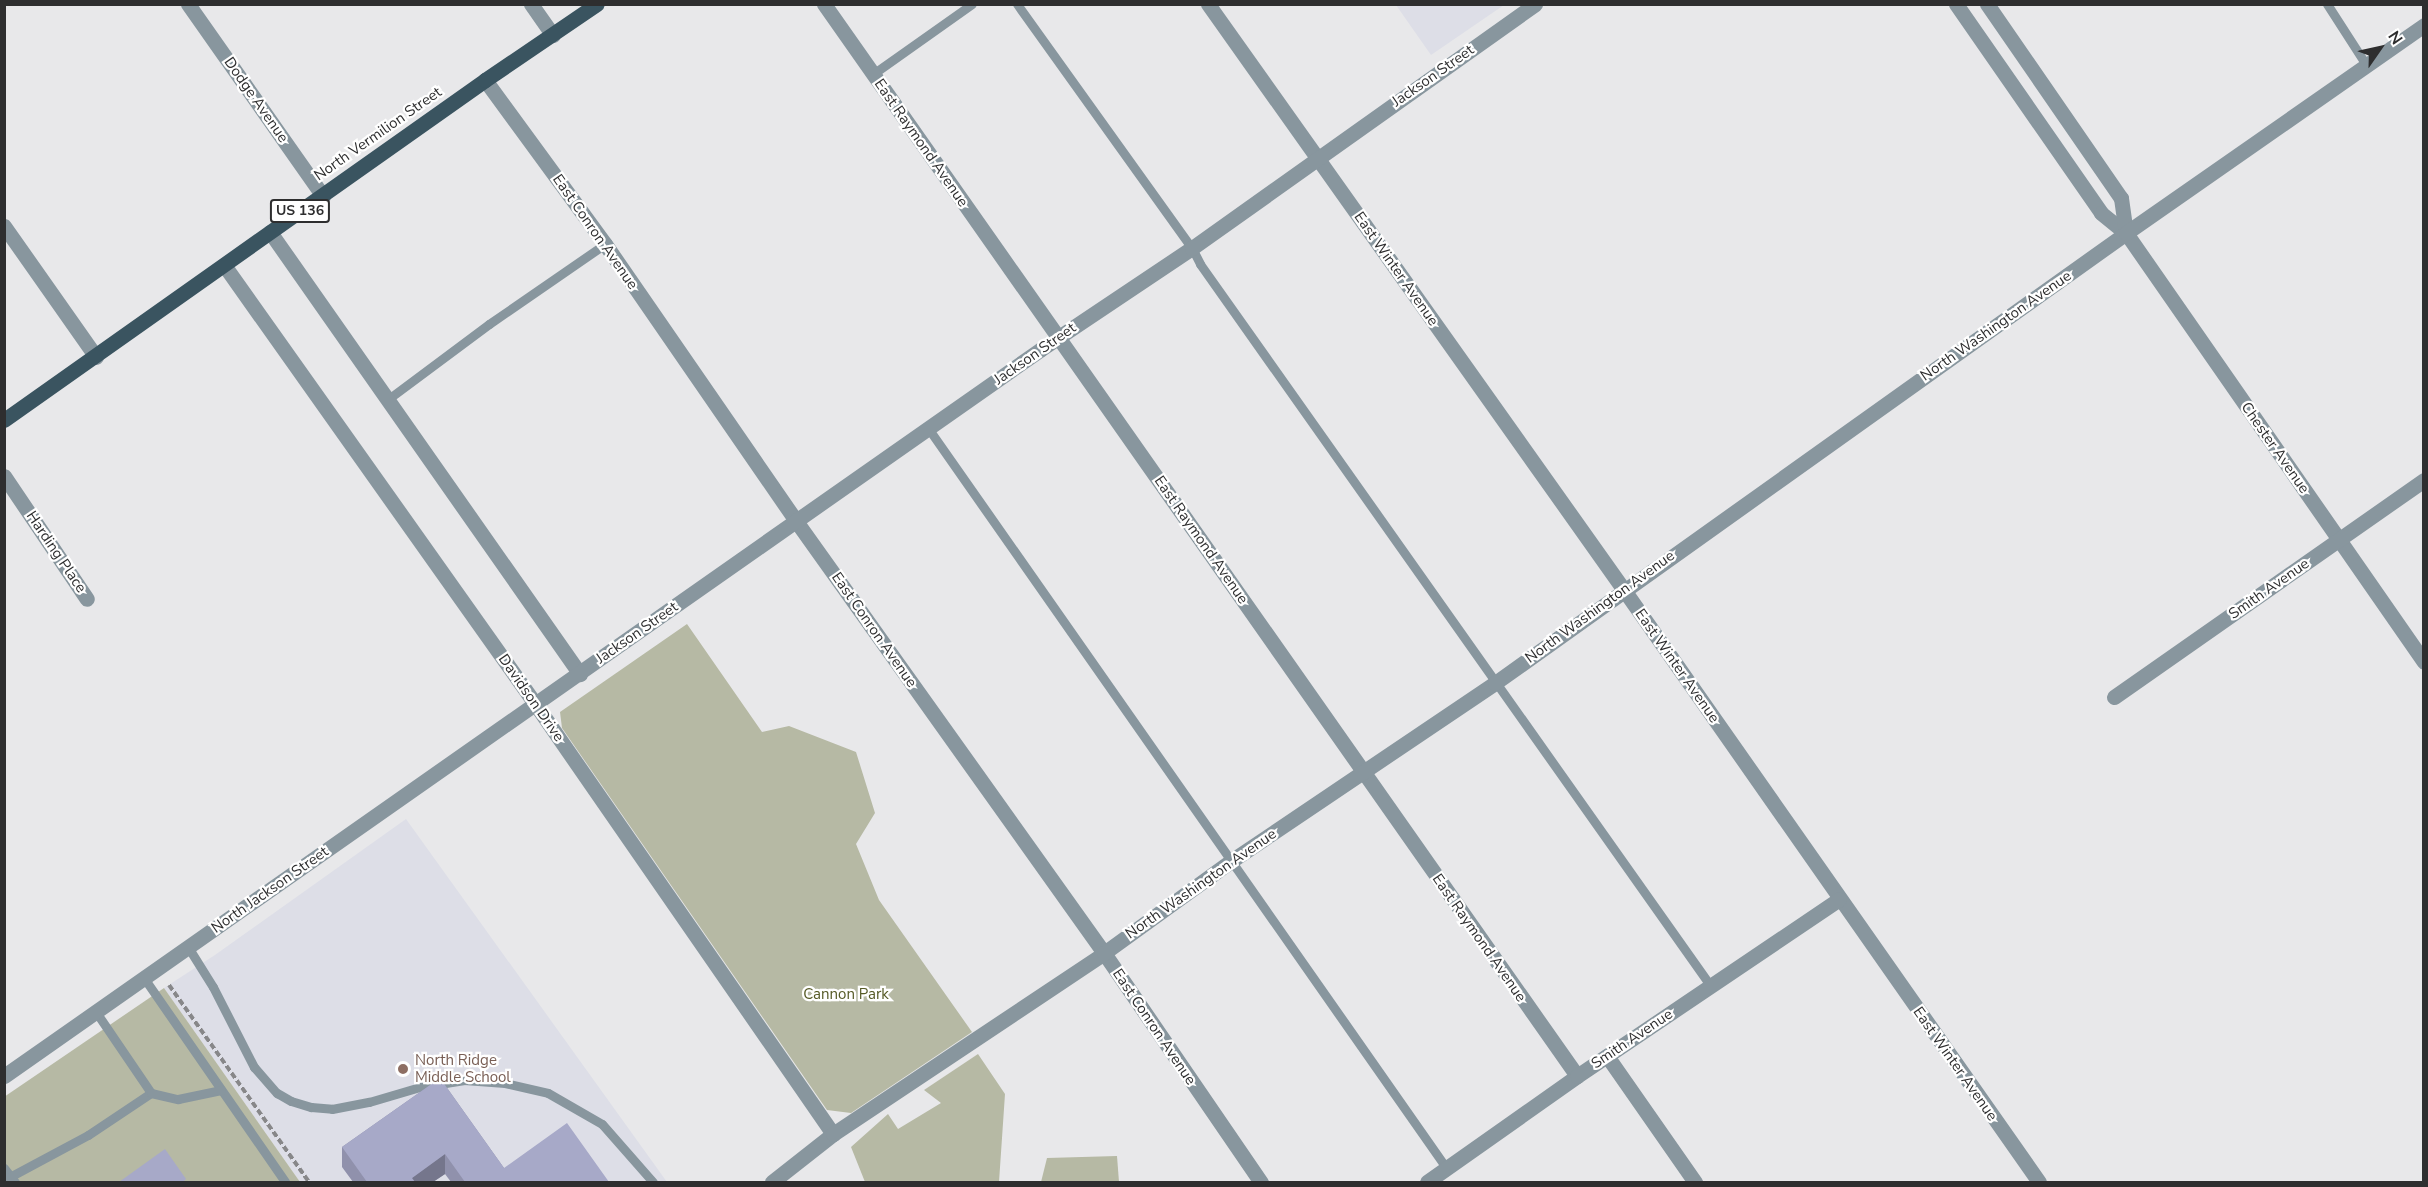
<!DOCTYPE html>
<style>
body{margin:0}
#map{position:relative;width:2428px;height:1187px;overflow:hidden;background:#e8e8ea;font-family:"Nunito Sans",sans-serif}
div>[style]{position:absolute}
.built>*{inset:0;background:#dddee7}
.green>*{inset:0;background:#b6b9a4}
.path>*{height:4px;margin-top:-2px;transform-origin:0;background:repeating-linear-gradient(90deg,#878789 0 6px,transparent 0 9px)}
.lane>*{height:9px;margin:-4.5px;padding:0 4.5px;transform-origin:4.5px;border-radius:4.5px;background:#88969e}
.street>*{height:15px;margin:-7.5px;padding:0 7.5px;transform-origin:7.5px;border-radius:7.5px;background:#88969e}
.primary>*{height:15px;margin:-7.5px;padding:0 7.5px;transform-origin:7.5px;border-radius:7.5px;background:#3a5460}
.wall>*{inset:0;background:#9091ac}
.shaded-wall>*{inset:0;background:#75768c}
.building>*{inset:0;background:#a7a9c8}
.dots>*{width:16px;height:16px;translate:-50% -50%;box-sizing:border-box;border:3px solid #fff;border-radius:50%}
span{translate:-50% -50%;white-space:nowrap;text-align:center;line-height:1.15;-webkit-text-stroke:4.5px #fff;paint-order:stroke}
.shield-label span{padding:2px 4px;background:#fff;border:2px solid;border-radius:4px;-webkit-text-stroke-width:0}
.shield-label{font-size:14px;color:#2e2e2f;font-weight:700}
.street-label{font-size:15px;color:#2e2e2f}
.park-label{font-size:15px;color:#565a26}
.education-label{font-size:15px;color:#785e54}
.left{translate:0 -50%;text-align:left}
.frame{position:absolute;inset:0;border:6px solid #2e2e2f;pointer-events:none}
.north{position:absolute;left:2350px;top:18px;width:60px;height:60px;-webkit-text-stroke:4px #fff;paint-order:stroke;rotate:56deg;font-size:16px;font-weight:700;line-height:24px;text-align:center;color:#2e2e2f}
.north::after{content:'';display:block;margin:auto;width:21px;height:27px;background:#2e2e2f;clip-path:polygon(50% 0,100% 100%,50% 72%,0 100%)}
</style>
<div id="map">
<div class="built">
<i style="clip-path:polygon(1396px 5px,1504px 5px,1431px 55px)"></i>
<i style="clip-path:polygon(406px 819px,667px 1182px,300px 1182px,164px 988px,215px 955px)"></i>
</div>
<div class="green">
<i style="clip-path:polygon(687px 624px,762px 732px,789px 726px,856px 752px,875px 813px,856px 844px,879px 900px,972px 1032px,851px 1113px,827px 1110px,562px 728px,560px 712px)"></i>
<i style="clip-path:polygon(164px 988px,300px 1182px,5px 1182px,4px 1097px)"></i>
<i style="clip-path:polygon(978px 1054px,1005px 1094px,999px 1182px,865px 1182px,851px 1147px,888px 1114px,898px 1129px,941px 1103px,924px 1090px)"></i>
<i style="clip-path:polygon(1117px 1156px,1119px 1182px,1041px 1182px,1047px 1158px)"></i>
</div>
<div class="path">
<i style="left:169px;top:985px;width:242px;rotate:54.6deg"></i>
</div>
<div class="lane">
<i style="left:1017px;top:4px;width:300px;rotate:54.4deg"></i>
<i style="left:1192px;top:248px;width:18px;rotate:63deg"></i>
<i style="left:1200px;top:264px;width:883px;rotate:54.73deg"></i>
<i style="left:2327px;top:4px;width:74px;rotate:57.2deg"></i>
<i style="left:873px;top:74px;width:121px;rotate:-35.3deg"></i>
<i style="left:387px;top:400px;width:127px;rotate:-36.7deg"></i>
<i style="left:489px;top:324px;width:141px;rotate:-34.6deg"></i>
<i style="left:928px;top:428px;width:905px;rotate:54.99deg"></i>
<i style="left:188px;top:947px;width:47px;rotate:58deg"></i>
<i style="left:213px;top:987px;width:90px;rotate:62.9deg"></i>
<i style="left:254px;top:1067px;width:35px;rotate:49deg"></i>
<i style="left:277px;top:1093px;width:16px;rotate:30deg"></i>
<i style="left:291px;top:1101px;width:21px;rotate:17deg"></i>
<i style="left:311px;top:1107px;width:21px;rotate:5deg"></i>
<i style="left:332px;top:1109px;width:38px;rotate:-11deg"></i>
<i style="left:369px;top:1102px;width:53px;rotate:-16.4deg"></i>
<i style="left:420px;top:1087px;width:45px;rotate:-9deg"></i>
<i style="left:464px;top:1080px;width:41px;rotate:4.2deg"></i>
<i style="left:505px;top:1083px;width:44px;rotate:13.1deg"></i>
<i style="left:548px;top:1093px;width:62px;rotate:29.9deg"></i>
<i style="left:602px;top:1124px;width:77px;rotate:48.7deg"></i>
<i style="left:144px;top:978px;width:248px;rotate:55.3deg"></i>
<i style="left:96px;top:1012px;width:98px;rotate:55.8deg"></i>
<i style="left:4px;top:1168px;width:18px;rotate:52deg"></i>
<i style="left:4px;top:1180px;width:95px;rotate:-28.2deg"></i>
<i style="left:88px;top:1135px;width:76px;rotate:-33.7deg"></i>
<i style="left:151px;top:1093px;width:28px;rotate:13deg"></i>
<i style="left:178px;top:1099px;width:44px;rotate:-11.8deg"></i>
</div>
<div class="street">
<i style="left:188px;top:4px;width:235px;rotate:54.9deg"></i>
<i style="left:531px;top:4px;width:38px;rotate:55deg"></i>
<i style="left:824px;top:4px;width:1310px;rotate:54.91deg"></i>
<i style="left:1208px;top:4px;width:719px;rotate:54.63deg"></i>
<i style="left:1624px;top:590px;width:723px;rotate:54.97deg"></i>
<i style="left:1956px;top:4px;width:254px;rotate:55.2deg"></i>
<i style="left:2101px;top:213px;width:32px;rotate:39deg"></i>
<i style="left:2126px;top:233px;width:522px;rotate:55.21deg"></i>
<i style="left:1987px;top:4px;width:236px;rotate:55.4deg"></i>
<i style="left:2121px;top:198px;width:35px;rotate:82deg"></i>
<i style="left:485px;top:80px;width:203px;rotate:53.8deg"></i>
<i style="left:605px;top:244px;width:336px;rotate:55.4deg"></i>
<i style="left:796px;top:521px;width:531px;rotate:54.51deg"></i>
<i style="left:1104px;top:953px;width:278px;rotate:55.6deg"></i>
<i style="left:4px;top:226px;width:160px;rotate:54.9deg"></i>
<i style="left:270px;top:232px;width:540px;rotate:54.96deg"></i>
<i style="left:224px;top:265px;width:539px;rotate:54.66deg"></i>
<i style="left:536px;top:705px;width:522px;rotate:55.3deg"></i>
<i style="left:4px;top:476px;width:148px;rotate:56deg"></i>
<i style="left:2114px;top:697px;width:378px;rotate:-35deg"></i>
<i style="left:1607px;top:1056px;width:154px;rotate:55.1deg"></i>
<i style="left:4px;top:1076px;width:1266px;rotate:-35.03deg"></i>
<i style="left:1041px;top:349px;width:182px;rotate:-33.8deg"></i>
<i style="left:1192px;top:248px;width:421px;rotate:-35.4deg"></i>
<i style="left:772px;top:1182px;width:78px;rotate:-38.2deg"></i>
<i style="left:833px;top:1134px;width:326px;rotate:-33.7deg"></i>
<i style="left:1104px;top:953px;width:157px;rotate:-35.9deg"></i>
<i style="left:1231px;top:861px;width:318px;rotate:-34deg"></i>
<i style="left:1495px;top:683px;width:775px;rotate:-35.49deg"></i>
<i style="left:2126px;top:233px;width:363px;rotate:-34.9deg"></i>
<i style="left:1427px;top:1182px;width:184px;rotate:-35.2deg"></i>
<i style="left:1577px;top:1076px;width:316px;rotate:-34deg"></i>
</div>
<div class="primary">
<i style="left:4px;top:420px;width:589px;rotate:-35.25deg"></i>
<i style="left:485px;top:80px;width:135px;rotate:-34.2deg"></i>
</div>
<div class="wall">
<i style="clip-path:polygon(440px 1078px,504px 1168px,609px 1182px,451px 1182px,445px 1174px,433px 1182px,353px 1182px,342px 1167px,342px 1147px)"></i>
</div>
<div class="shaded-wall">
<i style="clip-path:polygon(445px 1154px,445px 1174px,433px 1182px,412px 1182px,412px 1178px)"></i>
</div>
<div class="building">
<i style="clip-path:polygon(440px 1078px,504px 1168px,567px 1123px,609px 1182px,465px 1182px,445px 1154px,412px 1178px,415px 1182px,367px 1182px,342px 1147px)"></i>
<i style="clip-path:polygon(165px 1149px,186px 1179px,183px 1182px,119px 1182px)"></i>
</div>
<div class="dots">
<i style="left:403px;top:1069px;background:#8d6e63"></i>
</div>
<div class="shield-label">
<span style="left:300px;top:211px">US 136</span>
</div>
<div class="street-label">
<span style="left:1433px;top:76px;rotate:-35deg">Jackson Street</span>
<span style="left:256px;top:100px;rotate:55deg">Dodge Avenue</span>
<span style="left:378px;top:134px;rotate:-35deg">North Vermilion Street</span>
<span style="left:921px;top:143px;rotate:55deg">East Raymond Avenue</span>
<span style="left:595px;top:232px;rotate:55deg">East Conron Avenue</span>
<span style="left:1396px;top:269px;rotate:55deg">East Winter Avenue</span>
<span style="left:1996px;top:326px;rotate:-35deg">North Washington Avenue</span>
<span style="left:1035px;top:354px;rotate:-35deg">Jackson Street</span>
<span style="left:2275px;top:448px;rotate:55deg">Chester Avenue</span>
<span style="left:1201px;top:540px;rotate:55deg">East Raymond Avenue</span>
<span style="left:56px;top:552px;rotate:56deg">Harding Place</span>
<span style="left:2269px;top:589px;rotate:-35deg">Smith Avenue</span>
<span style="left:1600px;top:607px;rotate:-36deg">North Washington Avenue</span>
<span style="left:874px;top:630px;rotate:55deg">East Conron Avenue</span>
<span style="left:637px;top:633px;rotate:-35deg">Jackson Street</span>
<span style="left:1677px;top:666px;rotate:55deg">East Winter Avenue</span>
<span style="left:531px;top:698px;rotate:55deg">Davidson Drive</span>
<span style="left:1201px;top:884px;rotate:-35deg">North Washington Avenue</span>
<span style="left:270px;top:890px;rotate:-35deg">North Jackson Street</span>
<span style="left:1479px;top:938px;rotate:55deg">East Raymond Avenue</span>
<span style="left:1154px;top:1027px;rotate:56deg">East Conron Avenue</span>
<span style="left:1632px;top:1039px;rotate:-34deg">Smith Avenue</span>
<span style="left:1955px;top:1064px;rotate:55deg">East Winter Avenue</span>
</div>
<div class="park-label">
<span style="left:846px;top:995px">Cannon Park</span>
</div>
<div class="education-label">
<span class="left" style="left:415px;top:1069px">North Ridge<br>Middle School</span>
</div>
<div class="frame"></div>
<div class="north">N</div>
</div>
